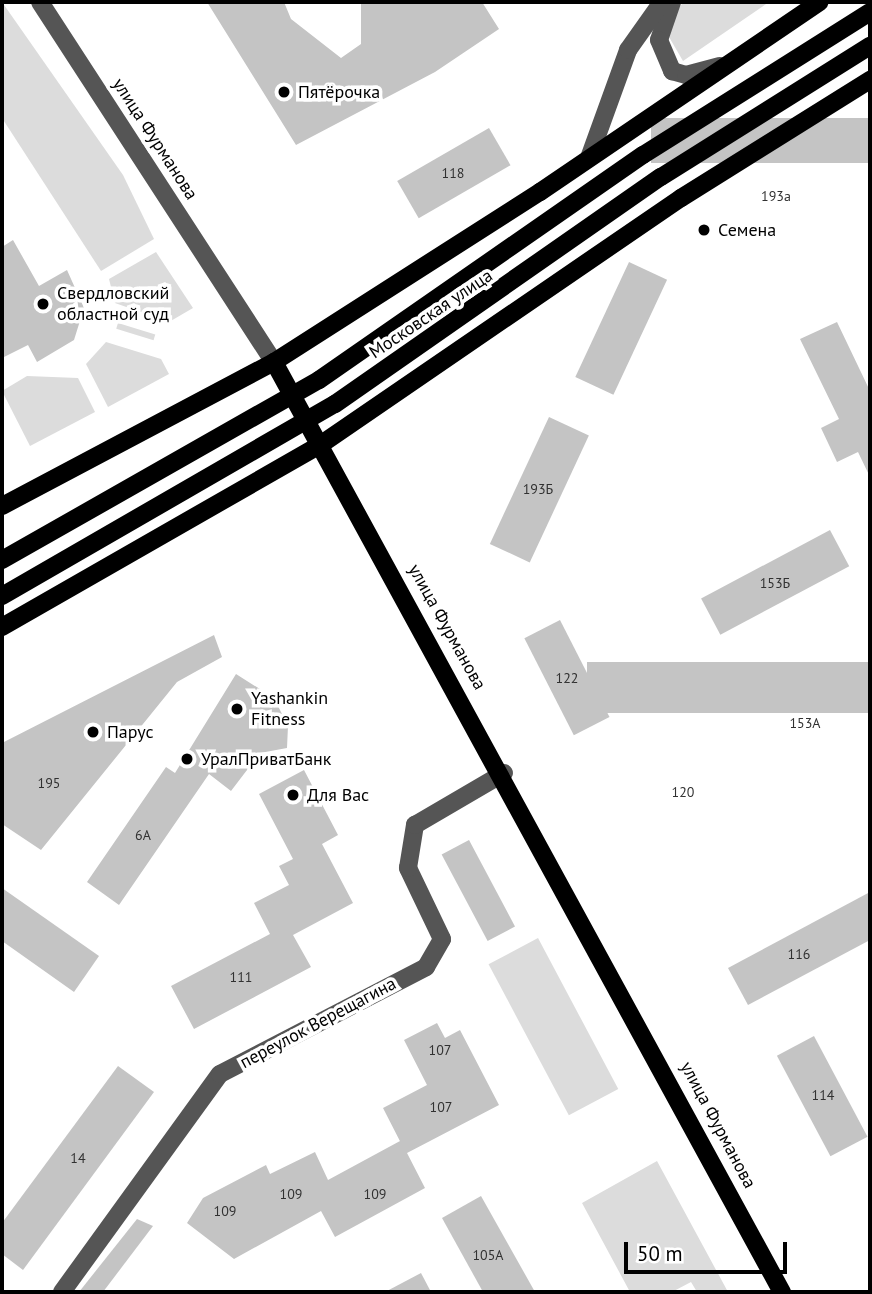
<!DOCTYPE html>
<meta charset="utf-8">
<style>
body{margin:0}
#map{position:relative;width:872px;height:1294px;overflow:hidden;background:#fff;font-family:"PT Sans",sans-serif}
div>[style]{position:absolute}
.green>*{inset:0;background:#dcdcdc;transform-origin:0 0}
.building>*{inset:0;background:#c4c4c4;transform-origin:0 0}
.minor>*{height:18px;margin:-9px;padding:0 9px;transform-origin:9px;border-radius:9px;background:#555}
.major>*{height:18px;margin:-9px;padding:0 9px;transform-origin:9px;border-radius:9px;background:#000}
.dots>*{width:19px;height:19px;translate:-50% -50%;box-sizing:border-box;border:4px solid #fff;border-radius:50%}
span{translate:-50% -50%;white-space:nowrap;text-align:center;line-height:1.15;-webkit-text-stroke:7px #fff;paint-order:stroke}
.number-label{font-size:14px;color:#313131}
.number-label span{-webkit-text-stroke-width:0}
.poi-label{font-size:18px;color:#000}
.left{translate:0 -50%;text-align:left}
.street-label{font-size:18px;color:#000}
.frame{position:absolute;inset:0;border:4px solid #000;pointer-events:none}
.scale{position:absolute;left:624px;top:1242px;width:163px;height:32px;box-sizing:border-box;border:4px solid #000;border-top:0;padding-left:9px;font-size:21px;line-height:24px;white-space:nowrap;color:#000;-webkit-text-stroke:5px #fff;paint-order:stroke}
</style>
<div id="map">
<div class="green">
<i style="clip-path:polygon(2px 2px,123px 175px,154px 239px,101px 271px,2px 118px)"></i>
<i style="clip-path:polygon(684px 2px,769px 2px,683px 61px,669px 37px,673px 13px)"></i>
<i style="clip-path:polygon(156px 252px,193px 308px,169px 322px,115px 303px,109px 279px)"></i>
<i style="left:118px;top:323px;width:39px;height:6px;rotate:17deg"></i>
<i style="clip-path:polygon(106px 342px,161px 359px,169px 374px,108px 407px,86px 364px)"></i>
<i style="clip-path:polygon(27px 376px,78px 378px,95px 412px,30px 446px,2px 391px)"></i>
<i style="left:538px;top:938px;width:171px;height:56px;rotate:62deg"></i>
<i style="clip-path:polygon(657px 1161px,728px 1292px,697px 1292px,691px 1282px,672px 1292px,630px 1292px,582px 1203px)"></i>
</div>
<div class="building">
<i style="clip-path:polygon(207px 2px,284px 2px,291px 19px,341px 58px,361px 44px,361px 2px,482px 2px,499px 29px,435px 72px,296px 145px)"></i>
<i style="left:870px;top:118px;width:45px;height:219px;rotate:90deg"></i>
<i style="left:489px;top:128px;width:43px;height:106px;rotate:60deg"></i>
<i style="clip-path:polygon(13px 240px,39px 286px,67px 270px,84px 308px,74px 340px,37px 362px,28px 345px,2px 358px,2px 247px)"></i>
<i style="left:629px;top:262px;width:42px;height:127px;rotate:25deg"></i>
<i style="clip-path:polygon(837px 322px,870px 391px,870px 477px,858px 452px,837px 462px,821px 428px,839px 419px,800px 339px)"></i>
<i style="left:549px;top:417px;width:44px;height:140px;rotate:25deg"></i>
<i style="left:830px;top:530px;width:41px;height:146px;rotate:62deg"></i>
<i style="left:560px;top:620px;width:109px;height:40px;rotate:63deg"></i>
<i style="clip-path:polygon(214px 635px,222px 657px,177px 682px,41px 850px,2px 824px,2px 743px)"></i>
<i style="left:870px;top:662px;width:51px;height:283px;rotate:90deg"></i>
<i style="clip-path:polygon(236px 674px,274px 698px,288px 726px,287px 748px,260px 753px,231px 791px,209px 774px,119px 905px,87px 882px,166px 767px,175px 773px)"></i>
<i style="clip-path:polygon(304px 770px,338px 835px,322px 844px,353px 903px,293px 935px,311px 967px,194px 1029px,171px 986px,270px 934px,254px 903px,289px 885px,279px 866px,293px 859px,259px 794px)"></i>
<i style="left:469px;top:840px;width:98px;height:31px;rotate:62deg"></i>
<i style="clip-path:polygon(2px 888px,99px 956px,74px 992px,2px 941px)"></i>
<i style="clip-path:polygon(870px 892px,870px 940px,748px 1005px,728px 968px)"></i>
<i style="clip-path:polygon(437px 1023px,445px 1038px,460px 1030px,499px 1105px,407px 1153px,425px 1188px,335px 1237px,321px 1211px,234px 1259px,187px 1223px,203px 1198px,266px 1165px,270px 1174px,315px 1152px,328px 1180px,400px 1141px,405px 1151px,383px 1108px,427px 1085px,404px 1040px)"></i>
<i style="left:814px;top:1036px;width:114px;height:42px;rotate:62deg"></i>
<i style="clip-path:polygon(118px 1066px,154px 1092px,23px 1270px,2px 1254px,2px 1223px)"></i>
<i style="clip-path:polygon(481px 1196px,535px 1292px,483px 1292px,442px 1218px)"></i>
<i style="clip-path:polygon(137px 1219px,153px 1226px,103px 1292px,79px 1292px)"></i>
<i style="clip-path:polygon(421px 1273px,431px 1292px,385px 1292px)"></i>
</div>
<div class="minor">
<i style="left:40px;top:2px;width:429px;rotate:57deg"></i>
<i style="left:672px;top:2px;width:40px;rotate:108.9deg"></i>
<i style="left:659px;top:40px;width:34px;rotate:67deg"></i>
<i style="left:672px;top:71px;width:15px;rotate:16deg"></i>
<i style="left:686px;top:75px;width:35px;rotate:-15deg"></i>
<i style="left:589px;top:158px;width:115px;rotate:-70.1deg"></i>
<i style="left:628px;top:50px;width:59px;rotate:-54.7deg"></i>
<i style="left:62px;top:1292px;width:269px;rotate:-54.1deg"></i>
<i style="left:220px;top:1074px;width:232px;rotate:-27.4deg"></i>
<i style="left:426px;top:967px;width:32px;rotate:-60deg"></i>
<i style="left:442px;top:939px;width:79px;rotate:-115.6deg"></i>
<i style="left:408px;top:868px;width:44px;rotate:-80.8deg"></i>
<i style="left:415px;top:825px;width:103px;rotate:-30.3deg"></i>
</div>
<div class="major">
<i style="left:274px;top:362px;width:1060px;rotate:61.36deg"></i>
<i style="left:2px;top:506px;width:308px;rotate:-27.9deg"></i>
<i style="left:274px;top:362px;width:316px;rotate:-32.6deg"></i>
<i style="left:540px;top:192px;width:338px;rotate:-34.2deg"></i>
<i style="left:2px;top:560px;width:365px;rotate:-29.6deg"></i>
<i style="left:319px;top:380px;width:394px;rotate:-34.8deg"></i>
<i style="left:643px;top:155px;width:268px;rotate:-32.2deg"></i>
<i style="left:2px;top:596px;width:384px;rotate:-30deg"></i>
<i style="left:335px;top:404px;width:397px;rotate:-34.9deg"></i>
<i style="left:661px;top:177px;width:247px;rotate:-32.1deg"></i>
<i style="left:2px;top:627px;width:370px;rotate:-29.8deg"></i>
<i style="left:323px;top:443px;width:434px;rotate:-34.4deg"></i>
<i style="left:681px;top:198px;width:223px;rotate:-32deg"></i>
</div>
<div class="dots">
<i style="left:284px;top:92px;background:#000"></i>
<i style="left:704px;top:230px;background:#000"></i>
<i style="left:43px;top:304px;background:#000"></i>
<i style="left:237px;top:709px;background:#000"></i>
<i style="left:93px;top:732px;background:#000"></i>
<i style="left:187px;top:759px;background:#000"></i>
<i style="left:293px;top:795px;background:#000"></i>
</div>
<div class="number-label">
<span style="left:453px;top:173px">118</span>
<span style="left:776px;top:196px">193a</span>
<span style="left:538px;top:489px">193Б</span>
<span style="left:775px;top:583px">153Б</span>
<span style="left:567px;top:678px">122</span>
<span style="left:805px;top:723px">153А</span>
<span style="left:49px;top:783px">195</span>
<span style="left:683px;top:792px">120</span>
<span style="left:143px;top:835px">6А</span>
<span style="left:799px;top:954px">116</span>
<span style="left:241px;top:977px">111</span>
<span style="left:440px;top:1050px">107</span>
<span style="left:823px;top:1095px">114</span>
<span style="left:441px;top:1107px">107</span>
<span style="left:78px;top:1158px">14</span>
<span style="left:291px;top:1194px">109</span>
<span style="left:375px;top:1194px">109</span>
<span style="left:225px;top:1211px">109</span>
<span style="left:488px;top:1255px">105А</span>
</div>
<div class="poi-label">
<span class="left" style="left:298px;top:92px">Пятёрочка</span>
<span class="left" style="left:718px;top:230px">Семена</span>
<span class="left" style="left:57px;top:304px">Свердловский<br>областной суд</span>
<span class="left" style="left:251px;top:709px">Yashankin<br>Fitness</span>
<span class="left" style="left:107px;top:732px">Парус</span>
<span class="left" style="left:201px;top:759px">УралПриватБанк</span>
<span class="left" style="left:307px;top:795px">Для Вас</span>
</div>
<div class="street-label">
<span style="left:155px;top:139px;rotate:57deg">улица Фурманова</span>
<span style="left:431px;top:314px;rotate:-34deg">Московская улица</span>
<span style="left:447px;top:627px;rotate:61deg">улица Фурманова</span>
<span style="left:318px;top:1023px;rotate:-28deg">переулок Верещагина</span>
<span style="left:718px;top:1125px;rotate:62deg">улица Фурманова</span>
</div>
<div class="frame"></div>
<div class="scale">50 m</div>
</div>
